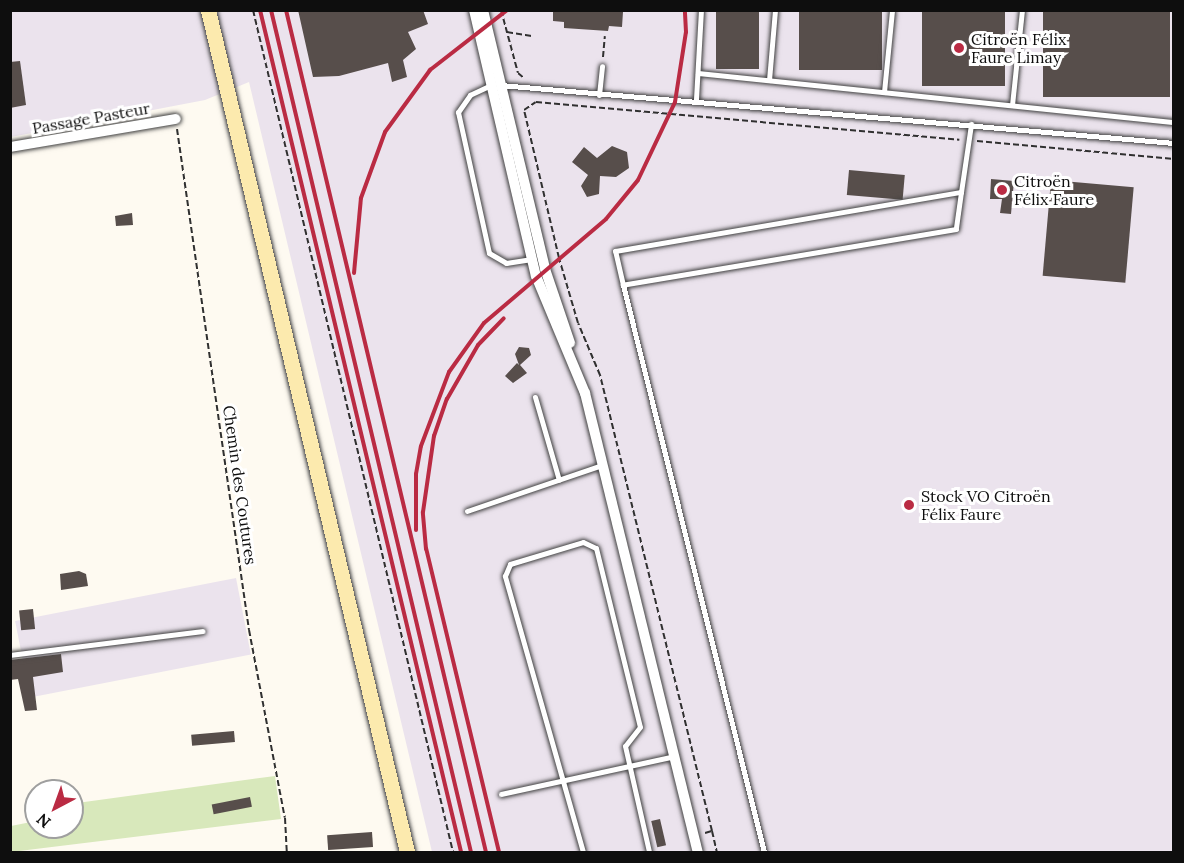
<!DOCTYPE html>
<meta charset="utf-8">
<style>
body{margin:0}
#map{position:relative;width:1184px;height:863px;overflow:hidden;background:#fefaf1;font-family:Lora,serif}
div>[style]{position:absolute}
.industrial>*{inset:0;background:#ebe3ed;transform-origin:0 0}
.green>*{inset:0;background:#d8e8bb}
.building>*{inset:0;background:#574e4b;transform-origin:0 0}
.path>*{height:2px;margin-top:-1px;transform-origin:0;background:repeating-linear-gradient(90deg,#303030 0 6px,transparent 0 9px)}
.roads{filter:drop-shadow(0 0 2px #414141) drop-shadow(0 0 2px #414141)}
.lane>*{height:5px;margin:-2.5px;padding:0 2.5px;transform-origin:2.5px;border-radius:2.5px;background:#fff}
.street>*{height:10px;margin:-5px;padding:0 5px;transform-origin:5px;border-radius:5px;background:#fff}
.secondary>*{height:15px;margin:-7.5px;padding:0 7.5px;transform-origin:7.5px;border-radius:7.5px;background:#fceaae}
.rail>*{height:4px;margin:-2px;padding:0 2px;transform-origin:2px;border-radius:2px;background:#ba2b43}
.dots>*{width:16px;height:16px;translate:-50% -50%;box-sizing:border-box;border:3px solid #fff;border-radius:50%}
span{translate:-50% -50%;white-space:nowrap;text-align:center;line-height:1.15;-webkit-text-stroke:6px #fff;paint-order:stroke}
.poi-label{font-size:16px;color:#0e0e0e}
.left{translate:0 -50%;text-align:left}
.street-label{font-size:16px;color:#0e0e0e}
.frame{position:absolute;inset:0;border:12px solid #0e0e0e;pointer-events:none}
.north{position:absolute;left:24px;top:779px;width:60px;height:60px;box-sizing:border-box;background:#fff;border:2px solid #9f9f9f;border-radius:50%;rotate:221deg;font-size:16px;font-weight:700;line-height:24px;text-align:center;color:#0e0e0e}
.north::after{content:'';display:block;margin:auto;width:21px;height:27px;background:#ba2b43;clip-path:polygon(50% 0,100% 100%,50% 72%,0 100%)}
</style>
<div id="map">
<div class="industrial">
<i style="clip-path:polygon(11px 11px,1173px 11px,1173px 852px,432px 852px,249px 82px,205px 100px,11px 137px)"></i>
<i style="left:236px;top:578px;width:78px;height:225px;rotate:79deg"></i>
</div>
<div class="green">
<i style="clip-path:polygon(275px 776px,281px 819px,11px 852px,11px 826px,36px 821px,36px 827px,72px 827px,72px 816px,78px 814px,77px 803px)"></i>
</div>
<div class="building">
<i style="clip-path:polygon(298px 10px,423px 10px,428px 24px,408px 32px,416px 49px,403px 60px,407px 77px,392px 82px,388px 63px,339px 76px,313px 77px)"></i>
<i style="clip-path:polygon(553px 10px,623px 12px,622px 27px,609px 26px,608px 31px,564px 28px,564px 22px,553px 21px)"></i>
<i style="left:716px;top:10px;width:43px;height:59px"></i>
<i style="left:799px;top:10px;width:83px;height:60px"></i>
<i style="left:922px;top:10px;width:83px;height:76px"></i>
<i style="left:1043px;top:10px;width:127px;height:87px"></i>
<i style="clip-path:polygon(20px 61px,26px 105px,10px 108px,10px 62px)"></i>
<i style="clip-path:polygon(612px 146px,627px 152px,629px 168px,616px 177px,600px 176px,599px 194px,587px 197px,581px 186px,588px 175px,572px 162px,584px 147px,597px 158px)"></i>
<i style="left:849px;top:170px;width:56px;height:25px;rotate:5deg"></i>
<i style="clip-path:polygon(991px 179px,1014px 181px,1011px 214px,1000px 213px,1002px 199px,990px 199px)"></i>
<i style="left:1051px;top:180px;width:83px;height:96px;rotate:5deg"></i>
<i style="clip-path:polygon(132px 213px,133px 225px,116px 226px,115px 216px)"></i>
<i style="clip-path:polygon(519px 347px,529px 348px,531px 355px,520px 365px,527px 373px,513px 383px,505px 376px,517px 363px,519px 365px,515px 354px)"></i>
<i style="clip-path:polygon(79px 571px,86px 574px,88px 586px,61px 590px,60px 574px)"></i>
<i style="left:33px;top:609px;width:20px;height:14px;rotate:84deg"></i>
<i style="clip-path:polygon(61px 654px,63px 672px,33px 677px,37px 710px,25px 711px,18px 679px,10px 680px,10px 660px)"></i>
<i style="left:234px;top:731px;width:11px;height:43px;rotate:85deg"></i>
<i style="left:250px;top:797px;width:10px;height:39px;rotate:79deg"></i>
<i style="left:660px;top:819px;width:27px;height:9px;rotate:77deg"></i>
<i style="left:372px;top:832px;width:15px;height:45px;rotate:86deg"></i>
</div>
<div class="path">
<i style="left:253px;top:10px;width:865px;rotate:76.64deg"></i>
<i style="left:501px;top:10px;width:65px;rotate:74.9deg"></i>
<i style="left:518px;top:73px;width:8px;rotate:40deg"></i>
<i style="left:507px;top:32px;width:25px;rotate:9deg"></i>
<i style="left:603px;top:57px;width:21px;rotate:-85deg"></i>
<i style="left:177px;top:129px;width:506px;rotate:81.82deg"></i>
<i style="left:249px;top:630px;width:191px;rotate:79.2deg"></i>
<i style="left:285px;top:818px;width:34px;rotate:87deg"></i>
<i style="left:977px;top:141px;width:198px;rotate:5.2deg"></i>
<i style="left:712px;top:831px;width:22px;rotate:77deg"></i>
<i style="left:705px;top:833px;width:7px;rotate:-16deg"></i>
<i style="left:712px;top:831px;width:470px;rotate:-103.8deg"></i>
<i style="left:600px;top:375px;width:56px;rotate:-112.9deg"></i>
<i style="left:578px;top:323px;width:68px;rotate:-106.3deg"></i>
<i style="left:559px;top:258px;width:152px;rotate:-103.3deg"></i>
<i style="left:524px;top:110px;width:14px;rotate:-34deg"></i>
<i style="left:536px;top:102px;width:425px;rotate:5.1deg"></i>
</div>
<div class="roads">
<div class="lane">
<i style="left:698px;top:73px;width:479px;rotate:5.9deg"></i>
<i style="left:769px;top:80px;width:70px;rotate:-85.1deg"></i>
<i style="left:491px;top:85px;width:23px;rotate:155deg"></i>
<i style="left:470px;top:95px;width:21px;rotate:125deg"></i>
<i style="left:458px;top:112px;width:144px;rotate:77.6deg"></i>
<i style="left:489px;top:253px;width:20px;rotate:30deg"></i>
<i style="left:506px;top:263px;width:26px;rotate:-9deg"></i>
<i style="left:500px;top:85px;width:676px;rotate:4.92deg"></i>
<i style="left:884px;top:92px;width:82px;rotate:-84.4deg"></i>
<i style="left:599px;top:95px;width:29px;rotate:-84deg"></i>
<i style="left:696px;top:99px;width:89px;rotate:-86.8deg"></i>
<i style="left:1012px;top:105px;width:96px;rotate:-84deg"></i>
<i style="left:961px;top:192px;width:37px;rotate:98deg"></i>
<i style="left:956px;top:229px;width:338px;rotate:170.5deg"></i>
<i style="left:623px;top:285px;width:35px;rotate:-103deg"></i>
<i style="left:615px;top:251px;width:351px;rotate:-9.7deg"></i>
<i style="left:961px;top:192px;width:69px;rotate:-81.6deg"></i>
<i style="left:623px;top:285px;width:584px;rotate:76.04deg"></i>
<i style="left:535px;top:397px;width:86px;rotate:73.9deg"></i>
<i style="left:467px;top:511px;width:143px;rotate:-18.8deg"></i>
<i style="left:10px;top:655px;width:194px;rotate:-7.1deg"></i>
<i style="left:501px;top:794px;width:178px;rotate:-12.3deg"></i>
<i style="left:583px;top:852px;width:287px;rotate:-105.8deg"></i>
<i style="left:505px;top:576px;width:13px;rotate:-67deg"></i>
<i style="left:510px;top:564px;width:76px;rotate:-16.8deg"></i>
<i style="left:583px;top:542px;width:14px;rotate:25deg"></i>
<i style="left:596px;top:548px;width:184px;rotate:76.2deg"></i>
<i style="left:640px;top:727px;width:24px;rotate:128deg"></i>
<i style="left:625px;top:746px;width:109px;rotate:77.2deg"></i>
</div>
<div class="street">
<i style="left:474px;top:10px;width:273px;rotate:76.9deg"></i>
<i style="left:536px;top:276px;width:127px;rotate:67.3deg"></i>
<i style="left:585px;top:393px;width:473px;rotate:76.2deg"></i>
<i style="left:483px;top:10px;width:266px;rotate:76.5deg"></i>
<i style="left:545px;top:269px;width:78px;rotate:71.3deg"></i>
<i style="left:10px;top:147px;width:168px;rotate:-9.6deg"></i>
</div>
<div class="secondary">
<i style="left:208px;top:10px;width:865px;rotate:76.7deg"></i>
</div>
</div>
<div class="rail">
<i style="left:260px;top:10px;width:866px;rotate:76.57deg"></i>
<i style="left:271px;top:10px;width:865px;rotate:76.64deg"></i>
<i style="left:286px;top:10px;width:865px;rotate:76.64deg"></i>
<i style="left:354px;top:273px;width:75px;rotate:-84.7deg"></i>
<i style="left:361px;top:198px;width:70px;rotate:-70deg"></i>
<i style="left:385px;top:132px;width:77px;rotate:-54deg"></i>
<i style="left:430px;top:70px;width:98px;rotate:-37.9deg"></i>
<i style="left:416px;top:530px;width:56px;rotate:-90deg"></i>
<i style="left:416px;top:474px;width:28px;rotate:-80deg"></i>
<i style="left:421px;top:446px;width:79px;rotate:-69.3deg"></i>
<i style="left:449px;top:372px;width:60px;rotate:-54.5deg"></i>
<i style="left:484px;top:323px;width:160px;rotate:-40.4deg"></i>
<i style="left:606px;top:219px;width:50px;rotate:-50.6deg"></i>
<i style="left:638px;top:180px;width:86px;rotate:-64.6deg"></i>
<i style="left:675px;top:102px;width:71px;rotate:-81.1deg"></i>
<i style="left:686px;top:32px;width:22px;rotate:-93deg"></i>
<i style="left:499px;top:852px;width:312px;rotate:-103.5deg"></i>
<i style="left:426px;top:549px;width:37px;rotate:-95deg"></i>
<i style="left:423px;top:512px;width:77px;rotate:-81.8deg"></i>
<i style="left:434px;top:436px;width:39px;rotate:-71deg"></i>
<i style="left:447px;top:399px;width:62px;rotate:-60.1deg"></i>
<i style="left:478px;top:345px;width:37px;rotate:-46deg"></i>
</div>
<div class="dots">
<i style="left:959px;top:48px;background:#ba2b43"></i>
<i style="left:1002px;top:190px;background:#ba2b43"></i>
<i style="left:909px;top:505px;background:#ba2b43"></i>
</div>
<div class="poi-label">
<span class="left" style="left:971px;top:48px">Citroën Félix<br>Faure Limay</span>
<span class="left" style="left:1014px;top:190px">Citroën<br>Félix Faure</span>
<span class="left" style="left:921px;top:505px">Stock VO Citroën<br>Félix Faure</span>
</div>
<div class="street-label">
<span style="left:91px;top:118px;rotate:-10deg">Passage Pasteur</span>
<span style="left:240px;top:485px;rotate:82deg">Chemin des Coutures</span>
</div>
<div class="frame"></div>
<div class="north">N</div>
</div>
